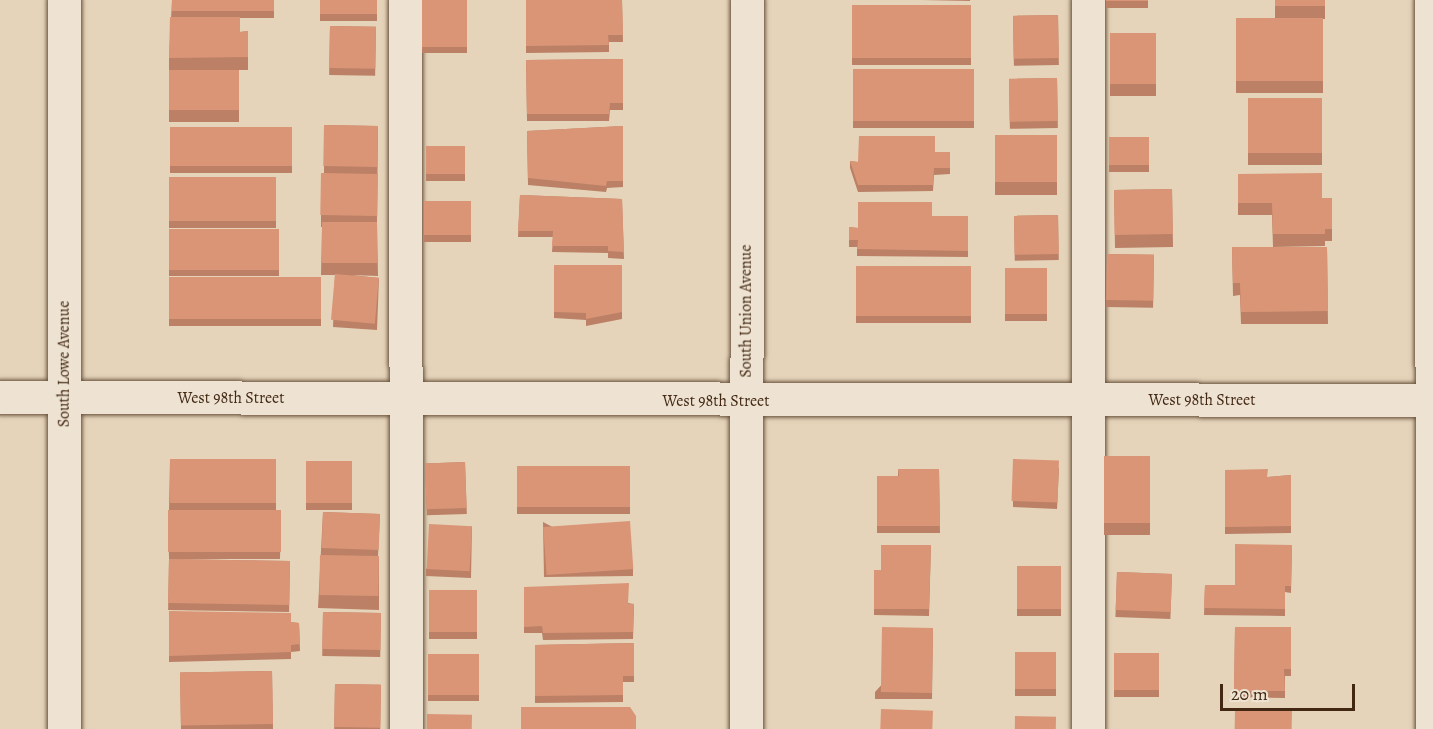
<!DOCTYPE html>
<style>
body{margin:0}
#map{position:relative;width:1433px;height:729px;overflow:hidden;background:#e5d4ba;font-family:Alegreya,serif}
div>[style]{position:absolute}
.roads{filter:drop-shadow(0 0 2px #6b533d) drop-shadow(0 0 2px #6b533d)}
.minor>*{height:33px;margin:-16.5px;padding:0 16.5px;transform-origin:16.5px;border-radius:16.5px;background:#eee3d2}
.wall>*{inset:0;background:#bb8066;transform-origin:0 0}
.building>*{inset:0;background:#da9577;transform-origin:0 0}
span{translate:-50% -50%;white-space:nowrap;text-align:center;line-height:1.15;-webkit-text-stroke:6px #eee3d2;paint-order:stroke}
.street-label{font-size:16px;color:#422813}
.scale{position:absolute;left:1220px;top:684px;width:135px;height:27px;box-sizing:border-box;border:3px solid #422813;border-top:0;padding-left:8px;font-size:18px;line-height:21px;white-space:nowrap;color:#422813;-webkit-text-stroke:4px #eee3d2;paint-order:stroke}
</style>
<div id="map">
<div class="roads">
<div class="minor">
<i style="left:405px;top:0;width:729px;rotate:89.92deg"></i>
<i style="left:1431px;top:0;width:729px;rotate:89.92deg"></i>
<i style="left:0;top:397px;width:1433px;rotate:0.12deg"></i>
<i style="left:64px;top:729px;width:729px;rotate:-90deg"></i>
<i style="left:746px;top:729px;width:729px;rotate:-89.92deg"></i>
<i style="left:1088px;top:729px;width:729px;rotate:-90deg"></i>
</div>
</div>
<div class="wall">
<i style="clip-path:polygon(172px 0,274px 0,274px 18px,240px 18px,240px 32px,248px 31px,248px 70px,239px 70px,239px 122px,169px 122px,169px 58px)"></i>
<i style="left:320px;top:0;width:57px;height:21px"></i>
<i style="left:422px;top:0;width:45px;height:53px"></i>
<i style="clip-path:polygon(526px 0,622px 0,623px 42px,609px 42px,609px 52px,526px 53px)"></i>
<i style="clip-path:polygon(922px 0,970px 0,970px 1px)"></i>
<i style="left:1106px;top:0;width:42px;height:8px"></i>
<i style="left:1275px;top:0;width:50px;height:19px"></i>
<i style="left:852px;top:5px;width:119px;height:60px"></i>
<i style="left:1058px;top:15px;width:50px;height:45px;rotate:89deg"></i>
<i style="left:1323px;top:18px;width:75px;height:87px;rotate:90deg"></i>
<i style="left:330px;top:26px;width:46px;height:49px;rotate:1deg"></i>
<i style="left:1110px;top:33px;width:46px;height:63px"></i>
<i style="clip-path:polygon(623px 59px,623px 110px,610px 110px,609px 121px,527px 121px,526px 60px)"></i>
<i style="left:974px;top:69px;width:59px;height:121px;rotate:90deg"></i>
<i style="left:1057px;top:78px;width:50px;height:48px;rotate:89deg"></i>
<i style="left:1248px;top:98px;width:74px;height:67px"></i>
<i style="clip-path:polygon(324px 125px,378px 126px,377px 222px,378px 276px,351px 275px,379px 278px,377px 330px,333px 327px,335px 275px,321px 275px,322px 227px,321px 227px,321px 173px,324px 173px)"></i>
<i style="clip-path:polygon(623px 126px,623px 187px,607px 188px,606px 192px,528px 185px,527px 131px)"></i>
<i style="left:170px;top:127px;width:122px;height:46px"></i>
<i style="left:995px;top:135px;width:62px;height:60px"></i>
<i style="left:1109px;top:137px;width:40px;height:35px"></i>
<i style="left:426px;top:146px;width:39px;height:35px"></i>
<i style="clip-path:polygon(935px 152px,950px 152px,950px 174px,934px 175px,933px 191px,858px 192px,850px 168px,850px 161px,858px 162px)"></i>
<i style="clip-path:polygon(1238px 174px,1322px 198px,1332px 198px,1332px 241px,1325px 241px,1325px 246px,1273px 247px,1272px 215px,1238px 215px)"></i>
<i style="left:169px;top:177px;width:107px;height:51px"></i>
<i style="left:1172px;top:189px;width:58px;height:58px;rotate:89deg"></i>
<i style="clip-path:polygon(520px 195px,622px 199px,624px 259px,608px 258px,608px 253px,552px 252px,553px 237px,518px 237px)"></i>
<i style="left:424px;top:201px;width:47px;height:41px"></i>
<i style="left:1058px;top:215px;width:45px;height:44px;rotate:89deg"></i>
<i style="clip-path:polygon(932px 216px,968px 216px,968px 257px,857px 256px,857px 247px,849px 247px,849px 227px,858px 228px)"></i>
<i style="left:169px;top:229px;width:110px;height:47px"></i>
<i style="clip-path:polygon(1232px 247px,1327px 247px,1328px 324px,1241px 324px,1240px 295px,1233px 296px)"></i>
<i style="left:1107px;top:254px;width:47px;height:53px;rotate:1deg"></i>
<i style="clip-path:polygon(554px 265px,622px 265px,622px 319px,586px 326px,586px 320px,554px 318px)"></i>
<i style="left:856px;top:266px;width:115px;height:57px"></i>
<i style="left:1005px;top:268px;width:42px;height:53px"></i>
<i style="left:169px;top:277px;width:152px;height:49px"></i>
<i style="left:1150px;top:456px;width:79px;height:46px;rotate:90deg"></i>
<i style="clip-path:polygon(170px 459px,276px 459px,276px 510px,281px 510px,280px 559px,169px 559px,168px 510px,169px 510px)"></i>
<i style="clip-path:polygon(1013px 459px,1059px 468px,1057px 509px,1013px 507px)"></i>
<i style="left:306px;top:461px;width:46px;height:49px"></i>
<i style="left:465px;top:462px;width:52px;height:40px;rotate:88deg"></i>
<i style="left:517px;top:466px;width:113px;height:48px"></i>
<i style="clip-path:polygon(898px 469px,939px 469px,940px 533px,877px 533px,877px 476px,898px 476px)"></i>
<i style="clip-path:polygon(1225px 470px,1268px 477px,1291px 475px,1291px 533px,1225px 534px)"></i>
<i style="clip-path:polygon(323px 512px,380px 514px,378px 556px,379px 556px,379px 610px,318px 608px)"></i>
<i style="clip-path:polygon(543px 522px,633px 569px,633px 576px,544px 577px)"></i>
<i style="clip-path:polygon(472px 526px,471px 578px,426px 576px,426px 569px)"></i>
<i style="clip-path:polygon(931px 545px,929px 616px,874px 615px,874px 570px,881px 570px)"></i>
<i style="clip-path:polygon(1292px 545px,1291px 593px,1285px 592px,1285px 616px,1204px 615px,1205px 585px,1235px 585px)"></i>
<i style="left:169px;top:559px;width:121px;height:51px;rotate:1deg"></i>
<i style="left:1017px;top:566px;width:44px;height:50px"></i>
<i style="left:1117px;top:572px;width:55px;height:45px;rotate:2deg"></i>
<i style="clip-path:polygon(524px 587px,634px 604px,633px 639px,543px 640px,542px 633px,524px 633px)"></i>
<i style="left:429px;top:590px;width:48px;height:49px"></i>
<i style="clip-path:polygon(169px 611px,299px 623px,300px 651px,291px 652px,291px 659px,169px 662px)"></i>
<i style="left:323px;top:612px;width:58px;height:44px;rotate:1deg"></i>
<i style="clip-path:polygon(1235px 627px,1291px 627px,1291px 676px,1285px 676px,1285px 698px,1234px 697px)"></i>
<i style="clip-path:polygon(933px 628px,932px 699px,875px 699px,875px 692px)"></i>
<i style="clip-path:polygon(634px 643px,634px 682px,623px 682px,623px 702px,535px 703px,535px 645px)"></i>
<i style="left:1015px;top:652px;width:41px;height:44px"></i>
<i style="left:1114px;top:653px;width:45px;height:44px"></i>
<i style="left:428px;top:654px;width:51px;height:47px"></i>
<i style="left:272px;top:671px;width:58px;height:92px;rotate:89deg"></i>
<i style="left:335px;top:684px;width:46px;height:45px;rotate:1deg"></i>
</div>
<div class="building">
<i style="left:172px;top:0;width:102px;height:11px"></i>
<i style="left:320px;top:0;width:57px;height:14px"></i>
<i style="left:422px;top:0;width:45px;height:47px"></i>
<i style="clip-path:polygon(526px 0,622px 0,623px 35px,608px 35px,609px 45px,526px 46px)"></i>
<i style="left:1106px;top:0;width:42px;height:1px"></i>
<i style="left:1275px;top:0;width:50px;height:6px"></i>
<i style="left:852px;top:5px;width:119px;height:53px"></i>
<i style="left:1058px;top:15px;width:43px;height:45px;rotate:89deg"></i>
<i style="clip-path:polygon(170px 17px,240px 17px,240px 32px,248px 31px,248px 57px,169px 58px)"></i>
<i style="left:1323px;top:18px;width:63px;height:87px;rotate:90deg"></i>
<i style="left:330px;top:26px;width:46px;height:42px;rotate:1deg"></i>
<i style="left:1110px;top:33px;width:46px;height:51px"></i>
<i style="clip-path:polygon(623px 59px,623px 103px,610px 103px,609px 114px,527px 114px,526px 60px)"></i>
<i style="left:974px;top:69px;width:52px;height:121px;rotate:90deg"></i>
<i style="left:169px;top:70px;width:70px;height:40px"></i>
<i style="left:1057px;top:78px;width:43px;height:48px;rotate:89deg"></i>
<i style="left:1248px;top:98px;width:74px;height:55px"></i>
<i style="left:324px;top:125px;width:54px;height:41px;rotate:1deg"></i>
<i style="clip-path:polygon(623px 126px,623px 181px,607px 181px,606px 186px,528px 178px,527px 131px)"></i>
<i style="left:170px;top:127px;width:122px;height:39px"></i>
<i style="left:995px;top:135px;width:62px;height:47px"></i>
<i style="clip-path:polygon(859px 136px,935px 136px,935px 152px,950px 152px,950px 168px,934px 168px,933px 185px,858px 185px,850px 161px,858px 162px)"></i>
<i style="left:1109px;top:137px;width:40px;height:28px"></i>
<i style="left:426px;top:146px;width:39px;height:28px"></i>
<i style="left:321px;top:173px;width:57px;height:42px;rotate:1deg"></i>
<i style="clip-path:polygon(1322px 173px,1322px 198px,1332px 198px,1332px 229px,1325px 229px,1325px 234px,1273px 234px,1272px 203px,1238px 203px,1238px 174px)"></i>
<i style="left:169px;top:177px;width:107px;height:44px"></i>
<i style="left:1172px;top:189px;width:45px;height:58px;rotate:89deg"></i>
<i style="clip-path:polygon(520px 195px,622px 199px,624px 252px,608px 251px,608px 246px,552px 246px,553px 231px,518px 231px)"></i>
<i style="left:424px;top:201px;width:47px;height:34px"></i>
<i style="clip-path:polygon(858px 202px,932px 202px,932px 216px,968px 216px,968px 251px,857px 249px,858px 240px,849px 240px,849px 227px,858px 228px)"></i>
<i style="left:1058px;top:215px;width:39px;height:44px;rotate:89deg"></i>
<i style="left:322px;top:222px;width:55px;height:41px"></i>
<i style="left:169px;top:229px;width:110px;height:41px"></i>
<i style="clip-path:polygon(1232px 247px,1327px 247px,1328px 311px,1241px 312px,1240px 283px,1233px 283px)"></i>
<i style="left:1107px;top:254px;width:47px;height:46px;rotate:1deg"></i>
<i style="clip-path:polygon(554px 265px,622px 265px,622px 312px,586px 319px,586px 313px,554px 312px)"></i>
<i style="left:856px;top:266px;width:115px;height:50px"></i>
<i style="left:1005px;top:268px;width:42px;height:46px"></i>
<i style="left:335px;top:274px;width:44px;height:46px;rotate:5deg"></i>
<i style="left:169px;top:277px;width:152px;height:42px"></i>
<i style="left:1150px;top:456px;width:67px;height:46px;rotate:90deg"></i>
<i style="left:170px;top:459px;width:106px;height:44px"></i>
<i style="left:1013px;top:459px;width:46px;height:42px;rotate:2deg"></i>
<i style="left:306px;top:461px;width:46px;height:42px"></i>
<i style="left:465px;top:462px;width:46px;height:40px;rotate:88deg"></i>
<i style="left:517px;top:466px;width:113px;height:41px"></i>
<i style="clip-path:polygon(898px 469px,939px 469px,940px 526px,877px 526px,877px 476px,899px 476px)"></i>
<i style="clip-path:polygon(1268px 469px,1267px 477px,1291px 475px,1291px 526px,1225px 527px,1225px 470px)"></i>
<i style="left:168px;top:510px;width:113px;height:42px"></i>
<i style="left:323px;top:512px;width:57px;height:36px;rotate:2deg"></i>
<i style="left:630px;top:521px;width:48px;height:87px;rotate:86deg"></i>
<i style="left:429px;top:524px;width:43px;height:45px;rotate:3deg"></i>
<i style="clip-path:polygon(1235px 544px,1292px 545px,1291px 586px,1285px 586px,1285px 609px,1204px 608px,1205px 585px,1235px 585px)"></i>
<i style="clip-path:polygon(881px 545px,931px 545px,929px 609px,874px 609px,874px 570px,881px 570px)"></i>
<i style="left:320px;top:555px;width:59px;height:40px;rotate:1deg"></i>
<i style="left:169px;top:559px;width:121px;height:44px;rotate:1deg"></i>
<i style="left:1017px;top:566px;width:44px;height:43px"></i>
<i style="left:1117px;top:572px;width:55px;height:38px;rotate:2deg"></i>
<i style="clip-path:polygon(629px 583px,628px 604px,634px 604px,633px 632px,543px 633px,542px 626px,524px 627px,524px 587px)"></i>
<i style="left:429px;top:590px;width:48px;height:42px"></i>
<i style="clip-path:polygon(169px 611px,291px 613px,291px 622px,299px 623px,300px 644px,291px 645px,291px 652px,169px 656px)"></i>
<i style="left:323px;top:612px;width:58px;height:37px;rotate:1deg"></i>
<i style="left:882px;top:627px;width:51px;height:65px;rotate:1deg"></i>
<i style="clip-path:polygon(1235px 627px,1291px 627px,1291px 669px,1284px 669px,1285px 691px,1234px 691px)"></i>
<i style="clip-path:polygon(634px 643px,634px 676px,623px 676px,623px 695px,535px 696px,535px 645px)"></i>
<i style="left:1015px;top:652px;width:41px;height:37px"></i>
<i style="left:1114px;top:653px;width:45px;height:37px"></i>
<i style="left:428px;top:654px;width:51px;height:41px"></i>
<i style="left:272px;top:671px;width:53px;height:92px;rotate:89deg"></i>
<i style="left:335px;top:684px;width:46px;height:43px;rotate:1deg"></i>
<i style="clip-path:polygon(521px 707px,630px 707px,636px 716px,636px 729px,521px 729px)"></i>
<i style="left:881px;top:709px;width:52px;height:20px;rotate:2deg"></i>
<i style="left:1235px;top:709px;width:57px;height:20px;rotate:1deg"></i>
<i style="left:427px;top:714px;width:45px;height:15px;rotate:1deg"></i>
<i style="left:1015px;top:716px;width:41px;height:13px;rotate:1deg"></i>
</div>
<div class="street-label">
<span style="left:746px;top:311px;rotate:-90deg">South Union Avenue</span>
<span style="left:64px;top:364px;rotate:-90deg">South Lowe Avenue</span>
<span style="left:231px;top:398px">West 98th Street</span>
<span style="left:1202px;top:400px">West 98th Street</span>
<span style="left:716px;top:401px">West 98th Street</span>
</div>
<div class="scale">20 m</div>
</div>
